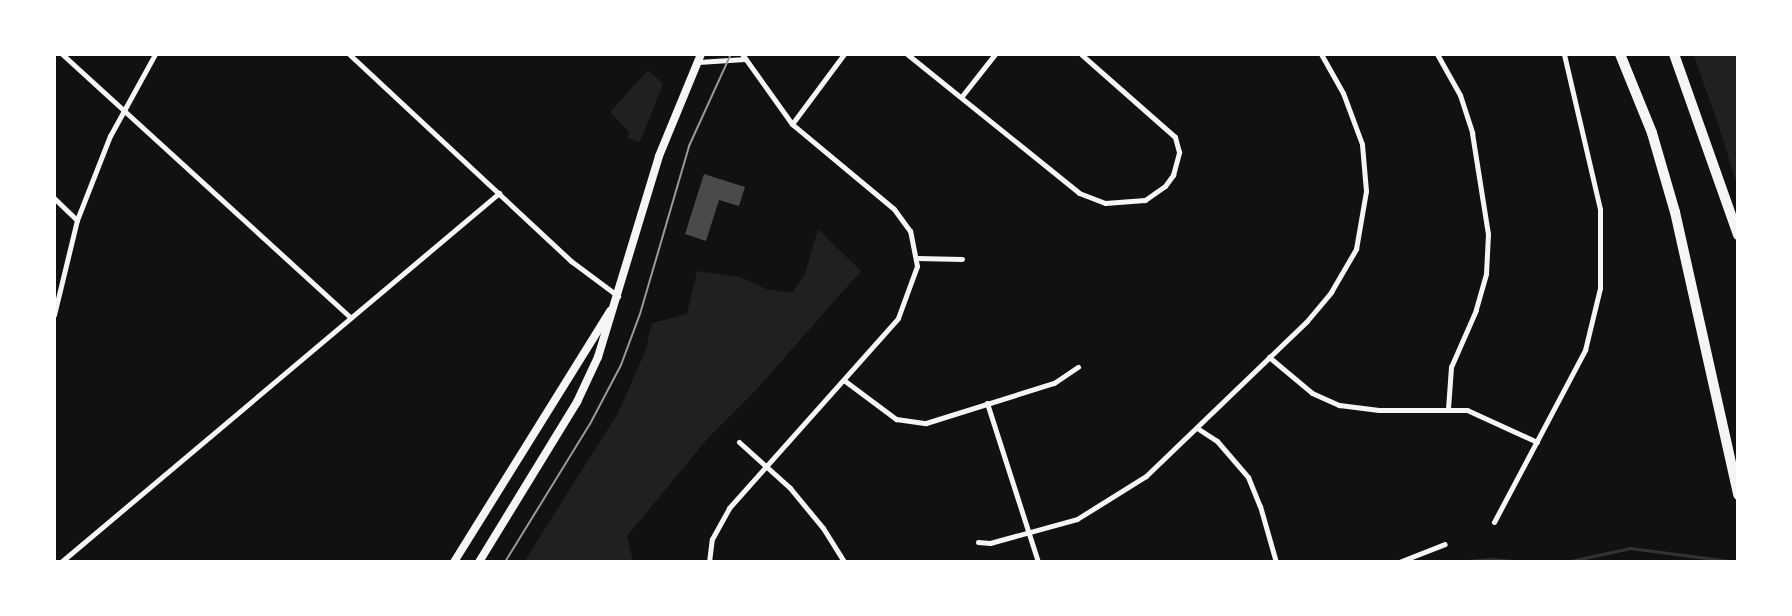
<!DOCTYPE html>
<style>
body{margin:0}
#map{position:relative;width:1792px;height:616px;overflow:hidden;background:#111;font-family:Inter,sans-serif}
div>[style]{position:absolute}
.green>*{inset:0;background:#202020}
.stream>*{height:3px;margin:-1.5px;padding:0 1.5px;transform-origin:1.5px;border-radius:1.5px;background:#333}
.building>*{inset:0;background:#4a4a4a}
.minor>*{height:5px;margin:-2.5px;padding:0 2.5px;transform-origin:2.5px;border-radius:2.5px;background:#f5f5f5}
.primary>*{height:8px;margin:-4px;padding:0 4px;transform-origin:4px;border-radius:4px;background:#f5f5f5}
.motorway>*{height:10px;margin:-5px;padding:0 5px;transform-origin:5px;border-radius:5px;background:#f5f5f5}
.tram>*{height:2px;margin:-1px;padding:0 1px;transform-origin:1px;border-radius:1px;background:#9a9a9a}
span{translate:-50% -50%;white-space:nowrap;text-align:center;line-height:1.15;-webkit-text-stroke:6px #fff;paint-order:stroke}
.frame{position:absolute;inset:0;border:56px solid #fff;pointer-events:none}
</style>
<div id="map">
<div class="green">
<i style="clip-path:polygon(1693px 54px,1738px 54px,1738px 189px,1718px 123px)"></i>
<i style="clip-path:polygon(648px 70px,663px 84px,640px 142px,628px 138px,629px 132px,610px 112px)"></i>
<i style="clip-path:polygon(818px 229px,861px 271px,755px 391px,708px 438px,627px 536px,633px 562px,524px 562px,618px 413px,645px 352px,652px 323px,687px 314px,697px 271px,740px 277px,766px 289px,792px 293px,805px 274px)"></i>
</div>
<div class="stream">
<i style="left:1456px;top:562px;width:34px;rotate:-5deg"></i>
<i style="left:1490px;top:559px;width:38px;rotate:5deg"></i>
<i style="left:1566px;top:562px;width:66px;rotate:-12.3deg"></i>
<i style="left:1630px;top:548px;width:100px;rotate:7.5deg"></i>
</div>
<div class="building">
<i style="clip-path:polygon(704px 174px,745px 187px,739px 206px,719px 200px,706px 241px,685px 234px)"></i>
</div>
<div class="minor">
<i style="left:62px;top:54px;width:390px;rotate:42.4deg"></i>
<i style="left:349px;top:54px;width:304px;rotate:43deg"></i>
<i style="left:571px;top:261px;width:59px;rotate:36.7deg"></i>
<i style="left:907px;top:54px;width:221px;rotate:38.9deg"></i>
<i style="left:1079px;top:193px;width:28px;rotate:21deg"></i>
<i style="left:1105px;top:203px;width:40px;rotate:-4.3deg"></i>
<i style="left:1145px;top:200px;width:24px;rotate:-35deg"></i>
<i style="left:1165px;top:186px;width:14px;rotate:-54deg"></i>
<i style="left:1173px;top:175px;width:24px;rotate:-75deg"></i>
<i style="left:1179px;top:152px;width:16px;rotate:-105deg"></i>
<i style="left:1175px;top:137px;width:125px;rotate:-138.6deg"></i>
<i style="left:1437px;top:54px;width:47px;rotate:60.7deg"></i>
<i style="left:1460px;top:95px;width:40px;rotate:72deg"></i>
<i style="left:1472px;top:133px;width:102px;rotate:81deg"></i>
<i style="left:1488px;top:234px;width:40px;rotate:92.9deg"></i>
<i style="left:1486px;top:274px;width:37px;rotate:106deg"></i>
<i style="left:1476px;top:310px;width:62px;rotate:113.7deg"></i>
<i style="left:1451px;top:367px;width:42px;rotate:94.1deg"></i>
<i style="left:698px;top:62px;width:47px;rotate:-3.7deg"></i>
<i style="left:962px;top:96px;width:53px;rotate:-51.8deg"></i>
<i style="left:792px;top:124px;width:87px;rotate:-53.4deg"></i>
<i style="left:54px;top:198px;width:32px;rotate:44deg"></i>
<i style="left:917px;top:258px;width:45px;rotate:1.3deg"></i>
<i style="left:54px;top:315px;width:98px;rotate:-76.4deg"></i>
<i style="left:77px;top:220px;width:90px;rotate:-68.6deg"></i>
<i style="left:110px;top:136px;width:94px;rotate:-61.2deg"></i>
<i style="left:1269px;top:357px;width:56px;rotate:39.9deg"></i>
<i style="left:1312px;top:393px;width:30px;rotate:24deg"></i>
<i style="left:1339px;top:405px;width:40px;rotate:7.1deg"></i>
<i style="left:1379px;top:410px;width:88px"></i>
<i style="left:1467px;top:410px;width:77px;rotate:24.6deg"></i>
<i style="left:845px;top:381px;width:64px;rotate:36.7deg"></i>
<i style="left:896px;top:419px;width:30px;rotate:8deg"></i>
<i style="left:926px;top:423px;width:134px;rotate:-17.4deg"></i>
<i style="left:1054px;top:383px;width:29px;rotate:-34deg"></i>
<i style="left:987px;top:403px;width:167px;rotate:72.2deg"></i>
<i style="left:1197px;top:428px;width:24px;rotate:33deg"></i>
<i style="left:1217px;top:441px;width:48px;rotate:49.3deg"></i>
<i style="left:1248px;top:477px;width:31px;rotate:68deg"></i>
<i style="left:1260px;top:506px;width:58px;rotate:74.1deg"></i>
<i style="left:739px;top:442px;width:69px;rotate:42deg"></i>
<i style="left:790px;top:488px;width:52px;rotate:50.5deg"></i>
<i style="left:823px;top:528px;width:40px;rotate:58deg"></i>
<i style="left:1494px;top:522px;width:195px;rotate:-62.1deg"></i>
<i style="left:1585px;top:350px;width:64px;rotate:-76.4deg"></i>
<i style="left:1600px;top:288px;width:79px;rotate:-90deg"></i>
<i style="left:1600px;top:209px;width:159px;rotate:-103.1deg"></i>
<i style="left:978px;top:542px;width:12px;rotate:5deg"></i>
<i style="left:990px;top:543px;width:90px;rotate:-15.4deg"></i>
<i style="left:1077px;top:519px;width:81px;rotate:-31.9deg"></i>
<i style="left:1146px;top:476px;width:223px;rotate:-43.9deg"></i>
<i style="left:1307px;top:321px;width:38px;rotate:-50deg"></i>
<i style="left:1331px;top:292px;width:50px;rotate:-59.8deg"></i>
<i style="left:1356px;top:249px;width:59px;rotate:-80.2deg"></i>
<i style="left:1366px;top:191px;width:47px;rotate:-94.9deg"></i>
<i style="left:1362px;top:144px;width:54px;rotate:-110.4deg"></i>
<i style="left:1343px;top:93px;width:45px;rotate:-119.4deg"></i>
<i style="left:61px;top:562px;width:573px;rotate:-40.11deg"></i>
<i style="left:709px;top:562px;width:23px;rotate:-83deg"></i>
<i style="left:712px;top:539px;width:35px;rotate:-61deg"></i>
<i style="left:729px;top:508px;width:254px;rotate:-48.3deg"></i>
<i style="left:898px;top:318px;width:55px;rotate:-69.9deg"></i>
<i style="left:917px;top:266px;width:36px;rotate:-101deg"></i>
<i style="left:910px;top:231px;width:27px;rotate:-126deg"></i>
<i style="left:894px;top:209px;width:133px;rotate:-140.2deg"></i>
<i style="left:792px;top:124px;width:86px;rotate:-125.5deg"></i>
<i style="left:1399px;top:562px;width:49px;rotate:-21.4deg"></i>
</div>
<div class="primary">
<i style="left:454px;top:562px;width:296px;rotate:-58.1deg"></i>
<i style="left:479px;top:562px;width:188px;rotate:-58.5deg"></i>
<i style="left:577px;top:402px;width:50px;rotate:-65deg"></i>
<i style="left:598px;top:357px;width:210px;rotate:-73.1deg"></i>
<i style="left:659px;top:156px;width:110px;rotate:-67.6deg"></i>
</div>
<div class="motorway">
<i style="left:1620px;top:54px;width:85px;rotate:67.9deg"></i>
<i style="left:1652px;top:133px;width:82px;rotate:73.8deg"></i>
<i style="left:1675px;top:212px;width:290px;rotate:77.4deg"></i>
<i style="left:1674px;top:54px;width:192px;rotate:70.5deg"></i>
</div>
<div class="tram">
<i style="left:505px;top:562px;width:162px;rotate:-58.4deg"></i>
<i style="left:590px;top:424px;width:67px;rotate:-62.3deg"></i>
<i style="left:621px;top:365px;width:54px;rotate:-69.6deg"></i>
<i style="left:640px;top:314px;width:175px;rotate:-73.7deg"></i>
<i style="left:689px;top:146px;width:101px;rotate:-65.5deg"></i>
</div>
<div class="frame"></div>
</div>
